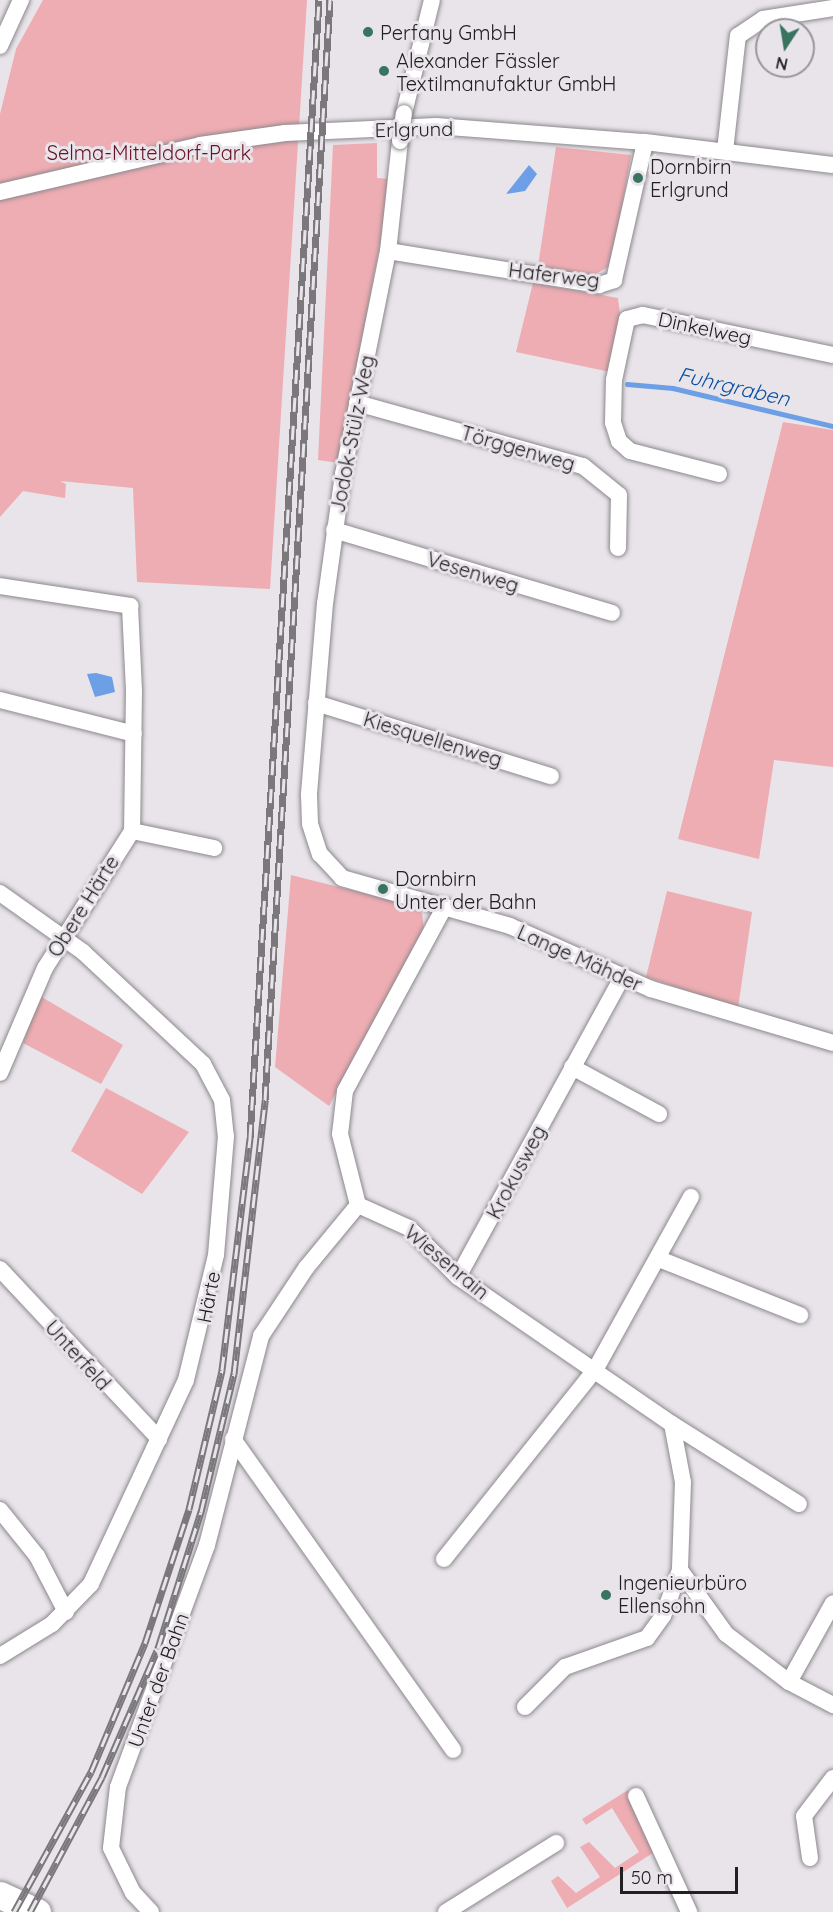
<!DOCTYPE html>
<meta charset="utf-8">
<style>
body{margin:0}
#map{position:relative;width:833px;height:1912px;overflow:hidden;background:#e8e4ea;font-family:Quicksand,sans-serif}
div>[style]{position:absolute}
.green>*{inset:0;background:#eeadb2}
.water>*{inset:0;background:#6c9fe5}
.stream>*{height:4.5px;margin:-2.25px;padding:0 2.25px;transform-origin:2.25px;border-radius:2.25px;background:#6c9fe5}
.roads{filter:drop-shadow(0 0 2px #8c888d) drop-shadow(0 0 2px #8c888d)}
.minor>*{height:16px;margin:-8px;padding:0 8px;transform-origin:8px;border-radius:8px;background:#fff}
.primary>*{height:27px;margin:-13.5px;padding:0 13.5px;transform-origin:13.5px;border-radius:13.5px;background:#fff}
.rail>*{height:7px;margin-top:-3.5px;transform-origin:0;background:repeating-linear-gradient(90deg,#e8e4ea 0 14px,#7b787c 0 28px);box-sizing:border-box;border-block:2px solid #7b787c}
.bridges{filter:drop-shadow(0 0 2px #8c888d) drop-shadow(0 0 2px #8c888d)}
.minor-bridge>*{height:16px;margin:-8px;padding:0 8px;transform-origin:8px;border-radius:8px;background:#fff}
.dots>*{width:16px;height:16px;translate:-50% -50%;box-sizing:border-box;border:3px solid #e8e4ea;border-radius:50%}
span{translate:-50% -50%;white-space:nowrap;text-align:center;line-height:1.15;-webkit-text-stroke:6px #e8e4ea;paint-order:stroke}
.poi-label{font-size:20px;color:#222022}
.left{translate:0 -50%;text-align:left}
.street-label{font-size:20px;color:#222022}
.park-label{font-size:20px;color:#671225}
.water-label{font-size:21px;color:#0950a2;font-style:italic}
.north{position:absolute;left:755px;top:18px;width:60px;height:60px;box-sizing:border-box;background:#e8e4ea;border:2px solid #99969a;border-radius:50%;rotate:192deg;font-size:16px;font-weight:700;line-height:24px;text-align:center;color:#222022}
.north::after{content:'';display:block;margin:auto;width:21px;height:27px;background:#38745f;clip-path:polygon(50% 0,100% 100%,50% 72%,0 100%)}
.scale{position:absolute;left:620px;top:1867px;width:118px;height:27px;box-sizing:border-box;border:3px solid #222022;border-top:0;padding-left:8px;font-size:18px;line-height:21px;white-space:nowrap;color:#222022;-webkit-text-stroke:4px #e8e4ea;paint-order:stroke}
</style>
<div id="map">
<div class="green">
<i style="clip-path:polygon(43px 0,307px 0,270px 589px,137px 582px,133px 488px,60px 481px,66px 484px,65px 498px,23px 491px,0 517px,0 114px,16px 49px)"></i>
<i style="clip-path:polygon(377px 143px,377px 178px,389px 179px,383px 228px,339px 463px,318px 460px,333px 145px)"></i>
<i style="clip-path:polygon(556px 147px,631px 155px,612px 265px,592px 276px,538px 266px)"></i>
<i style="clip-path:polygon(533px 283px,618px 298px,621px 322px,610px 372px,516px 352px)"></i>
<i style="clip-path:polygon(783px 422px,833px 430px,833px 767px,774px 760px,759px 859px,678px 839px)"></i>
<i style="clip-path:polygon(291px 875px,406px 904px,422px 913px,424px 930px,329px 1106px,275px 1067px)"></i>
<i style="clip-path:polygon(667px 891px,752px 912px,738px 1008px,646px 977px)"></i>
<i style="clip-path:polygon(40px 996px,123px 1045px,101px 1084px,23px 1043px)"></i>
<i style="clip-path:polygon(106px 1088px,189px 1132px,142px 1194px,71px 1151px)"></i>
<i style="clip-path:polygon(628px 1790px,656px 1851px,567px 1908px,551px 1881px,558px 1876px,576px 1893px,600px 1877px,580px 1847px,589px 1842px,615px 1868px,639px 1852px,612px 1808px,586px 1825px,582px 1819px)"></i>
</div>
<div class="water">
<i style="clip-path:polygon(529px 165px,537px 174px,525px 191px,506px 194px)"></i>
<i style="clip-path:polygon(96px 673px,112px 677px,115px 692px,95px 697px,87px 674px)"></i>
</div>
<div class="stream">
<i style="left:627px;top:384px;width:46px;rotate:5deg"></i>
<i style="left:673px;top:388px;width:164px;rotate:13.4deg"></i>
</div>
<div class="roads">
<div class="minor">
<i style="left:0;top:46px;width:51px;rotate:-65.5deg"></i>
<i style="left:404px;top:113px;width:116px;rotate:-76.1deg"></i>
<i style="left:400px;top:141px;width:111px;rotate:96.2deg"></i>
<i style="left:388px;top:251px;width:227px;rotate:101.4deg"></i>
<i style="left:343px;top:474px;width:130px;rotate:97.9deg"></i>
<i style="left:325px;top:603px;width:193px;rotate:94.8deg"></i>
<i style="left:309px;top:795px;width:29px;rotate:88deg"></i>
<i style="left:310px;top:824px;width:32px;rotate:72deg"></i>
<i style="left:320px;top:854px;width:33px;rotate:47deg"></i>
<i style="left:342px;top:878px;width:175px;rotate:15.9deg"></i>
<i style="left:510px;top:926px;width:154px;rotate:24.1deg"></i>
<i style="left:651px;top:989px;width:190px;rotate:16.5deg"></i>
<i style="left:725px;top:151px;width:116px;rotate:-83.6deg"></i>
<i style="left:738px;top:36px;width:30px;rotate:-34deg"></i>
<i style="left:763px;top:19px;width:71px;rotate:-8.9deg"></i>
<i style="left:0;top:192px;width:205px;rotate:-13.2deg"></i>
<i style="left:200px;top:145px;width:86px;rotate:-8deg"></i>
<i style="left:285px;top:133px;width:151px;rotate:-2.7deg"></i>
<i style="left:436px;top:126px;width:210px;rotate:4.4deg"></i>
<i style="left:645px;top:142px;width:189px;rotate:7deg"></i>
<i style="left:388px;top:251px;width:214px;rotate:9.2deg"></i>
<i style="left:599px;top:285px;width:16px;rotate:-18deg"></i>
<i style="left:614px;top:280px;width:141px;rotate:-77.3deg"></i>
<i style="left:357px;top:403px;width:235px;rotate:15.6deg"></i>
<i style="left:583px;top:466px;width:46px;rotate:38.9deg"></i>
<i style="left:619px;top:495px;width:53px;rotate:91.1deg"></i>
<i style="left:719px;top:474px;width:92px;rotate:-165.5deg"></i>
<i style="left:630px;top:451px;width:15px;rotate:-138deg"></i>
<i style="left:619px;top:441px;width:19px;rotate:-108deg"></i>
<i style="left:613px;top:423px;width:43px;rotate:-88.7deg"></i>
<i style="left:614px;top:380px;width:62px;rotate:-78deg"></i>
<i style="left:627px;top:319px;width:16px;rotate:-14deg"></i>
<i style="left:643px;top:315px;width:194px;rotate:11.9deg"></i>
<i style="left:334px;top:530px;width:290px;rotate:16.6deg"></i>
<i style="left:0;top:586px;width:132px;rotate:8.7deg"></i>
<i style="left:130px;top:606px;width:85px;rotate:87.3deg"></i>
<i style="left:134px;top:691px;width:140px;rotate:90.8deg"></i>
<i style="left:132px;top:831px;width:162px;rotate:122.4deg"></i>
<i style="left:45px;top:968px;width:114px;rotate:113.2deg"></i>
<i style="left:0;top:700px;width:138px;rotate:14.2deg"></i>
<i style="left:316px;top:703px;width:246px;rotate:17.3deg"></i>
<i style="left:132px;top:831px;width:84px;rotate:11.7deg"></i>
<i style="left:0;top:893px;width:102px;rotate:35.4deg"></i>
<i style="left:83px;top:952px;width:164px;rotate:43deg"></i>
<i style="left:203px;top:1064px;width:41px;rotate:62.2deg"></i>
<i style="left:222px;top:1100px;width:36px;rotate:84deg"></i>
<i style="left:226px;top:1136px;width:119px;rotate:94.8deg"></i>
<i style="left:216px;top:1255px;width:129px;rotate:103.5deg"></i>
<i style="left:186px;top:1380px;width:225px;rotate:115deg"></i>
<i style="left:91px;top:1584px;width:56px;rotate:134.3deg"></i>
<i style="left:52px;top:1624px;width:61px;rotate:148.4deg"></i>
<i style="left:445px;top:906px;width:210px;rotate:118.4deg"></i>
<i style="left:345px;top:1091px;width:43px;rotate:96.6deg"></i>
<i style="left:340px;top:1134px;width:73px;rotate:75.8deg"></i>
<i style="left:358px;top:1205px;width:56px;rotate:24.3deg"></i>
<i style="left:409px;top:1228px;width:69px;rotate:45deg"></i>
<i style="left:458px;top:1277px;width:260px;rotate:34.5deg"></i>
<i style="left:672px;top:1424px;width:59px;rotate:79.3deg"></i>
<i style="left:683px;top:1482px;width:88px;rotate:92deg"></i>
<i style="left:680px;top:1570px;width:79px;rotate:54.3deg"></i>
<i style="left:726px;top:1634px;width:79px;rotate:37.3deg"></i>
<i style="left:789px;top:1682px;width:50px;rotate:27.6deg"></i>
<i style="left:572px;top:1067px;width:99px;rotate:28.4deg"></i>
<i style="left:659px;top:1259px;width:152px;rotate:21.7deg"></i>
<i style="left:0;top:1269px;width:233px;rotate:46.9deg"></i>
<i style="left:458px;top:1277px;width:342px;rotate:-61.3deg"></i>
<i style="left:672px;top:1424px;width:150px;rotate:32.2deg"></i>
<i style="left:233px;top:1439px;width:381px;rotate:54.7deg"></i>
<i style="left:0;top:1510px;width:59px;rotate:51.2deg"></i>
<i style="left:37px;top:1556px;width:63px;rotate:62.6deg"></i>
<i style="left:444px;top:1559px;width:242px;rotate:-51.4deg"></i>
<i style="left:595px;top:1370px;width:198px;rotate:-61deg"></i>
<i style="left:789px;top:1682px;width:90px;rotate:-60.9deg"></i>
<i style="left:525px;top:1707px;width:57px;rotate:-45deg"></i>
<i style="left:565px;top:1667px;width:87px;rotate:-19.5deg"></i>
<i style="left:647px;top:1638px;width:27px;rotate:-54deg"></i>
<i style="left:663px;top:1616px;width:49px;rotate:-69.7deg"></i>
<i style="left:636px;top:1796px;width:128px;rotate:65.4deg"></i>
<i style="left:810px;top:1858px;width:42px;rotate:-98.1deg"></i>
<i style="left:804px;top:1816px;width:48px;rotate:-52.7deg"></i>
<i style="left:151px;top:1912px;width:26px;rotate:-133deg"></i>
<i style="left:133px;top:1893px;width:50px;rotate:-116.1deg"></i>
<i style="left:111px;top:1848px;width:61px;rotate:-83.5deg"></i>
<i style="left:118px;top:1787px;width:258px;rotate:-69.8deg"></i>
<i style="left:207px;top:1545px;width:216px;rotate:-75.5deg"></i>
<i style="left:261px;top:1336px;width:82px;rotate:-56.5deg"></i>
<i style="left:306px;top:1268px;width:82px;rotate:-50.5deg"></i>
<i style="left:446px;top:1912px;width:130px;rotate:-32.1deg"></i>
</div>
<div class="primary">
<i style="left:0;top:1895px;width:41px;rotate:24.7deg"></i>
</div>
</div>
<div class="rail">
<i style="left:14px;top:1912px;width:160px;rotate:-61.2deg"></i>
<i style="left:91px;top:1772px;width:140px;rotate:-67.3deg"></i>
<i style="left:145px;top:1643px;width:141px;rotate:-71.8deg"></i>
<i style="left:189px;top:1509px;width:143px;rotate:-76.6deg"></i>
<i style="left:222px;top:1370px;width:234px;rotate:-83.1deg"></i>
<i style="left:250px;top:1138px;width:1140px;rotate:-86.53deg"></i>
<i style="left:30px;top:1912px;width:153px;rotate:-61.9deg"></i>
<i style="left:102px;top:1777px;width:141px;rotate:-66.5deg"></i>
<i style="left:158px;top:1648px;width:143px;rotate:-72.5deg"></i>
<i style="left:201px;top:1512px;width:142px;rotate:-76.6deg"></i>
<i style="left:234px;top:1374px;width:276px;rotate:-83.5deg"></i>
<i style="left:265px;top:1100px;width:1102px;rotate:-86.62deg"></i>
</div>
<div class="bridges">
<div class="minor-bridge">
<i style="left:400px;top:141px;width:28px;rotate:-82deg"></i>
</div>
</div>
<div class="dots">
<i style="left:368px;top:32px;background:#38745f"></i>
<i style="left:384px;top:71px;background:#38745f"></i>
<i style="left:638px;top:178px;background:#38745f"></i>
<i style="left:383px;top:889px;background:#38745f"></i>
<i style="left:606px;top:1595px;background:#38745f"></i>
</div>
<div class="poi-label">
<span class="left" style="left:380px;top:32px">Perfany GmbH</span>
<span class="left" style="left:396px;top:72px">Alexander Fässler<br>Textilmanufaktur GmbH</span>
<span class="left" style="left:650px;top:178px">Dornbirn<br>Erlgrund</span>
<span class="left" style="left:395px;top:890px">Dornbirn<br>Unter der Bahn</span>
<span class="left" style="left:618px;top:1594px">Ingenieurbüro<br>Ellensohn</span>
</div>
<div class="street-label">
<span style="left:414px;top:129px;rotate:-1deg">Erlgrund</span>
<span style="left:554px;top:275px;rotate:7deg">Haferweg</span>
<span style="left:705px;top:328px;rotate:12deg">Dinkelweg</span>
<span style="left:352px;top:434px;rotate:-79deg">Jodok-Stülz-Weg</span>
<span style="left:518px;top:448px;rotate:16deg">Törggenweg</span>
<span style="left:473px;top:572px;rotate:17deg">Vesenweg</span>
<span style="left:433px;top:739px;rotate:17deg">Kiesquellenweg</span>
<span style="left:83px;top:906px;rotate:-58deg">Obere Härte</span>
<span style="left:580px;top:958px;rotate:24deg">Lange Mähder</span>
<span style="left:516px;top:1172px;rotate:-62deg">Krokusweg</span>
<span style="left:447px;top:1262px;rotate:40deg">Wiesenrain</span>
<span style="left:208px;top:1297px;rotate:-79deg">Härte</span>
<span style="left:78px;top:1355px;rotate:48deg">Unterfeld</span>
<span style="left:158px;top:1680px;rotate:-70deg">Unter der Bahn</span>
</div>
<div class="park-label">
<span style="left:149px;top:152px">Selma-Mitteldorf-Park</span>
</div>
<div class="water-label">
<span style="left:734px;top:386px;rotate:13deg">Fuhrgraben</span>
</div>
<div class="north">N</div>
<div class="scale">50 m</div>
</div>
